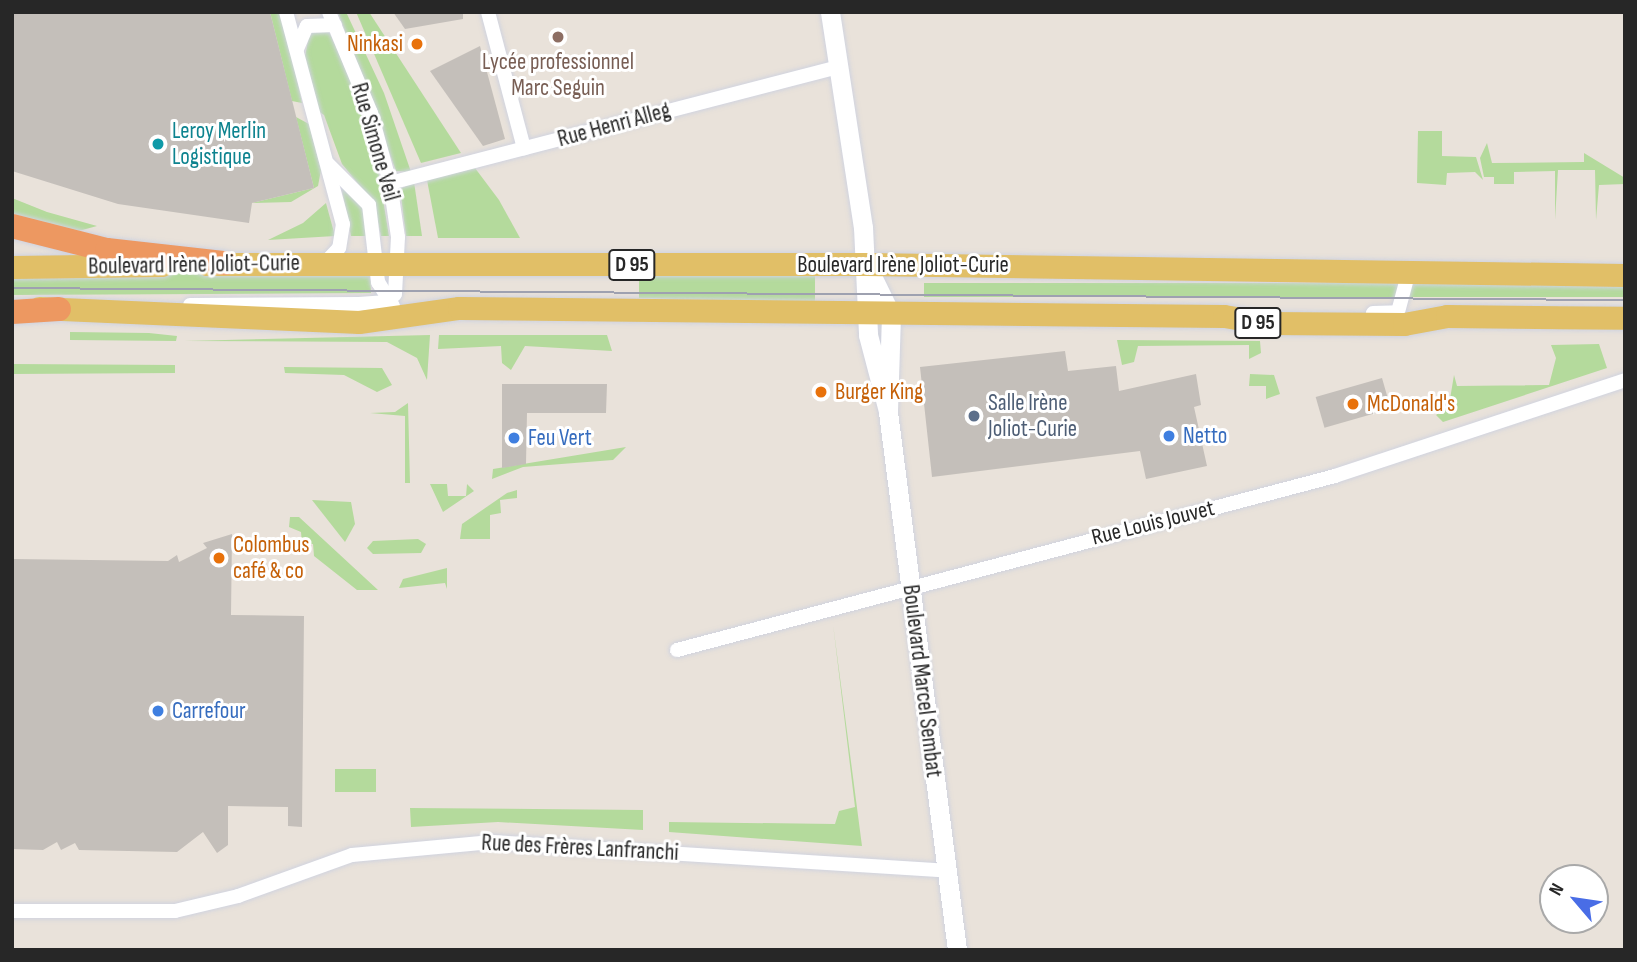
<!DOCTYPE html>
<meta charset="utf-8">
<style>
body{margin:0}
#map{position:relative;width:1637px;height:962px;overflow:hidden;background:#e9e2da;font-family:"Sofia Sans Condensed",sans-serif}
div>[style]{position:absolute}
.green>*{inset:0;background:#b4da9c;transform-origin:0 0}
.building>*{inset:0;background:#c4bfba;transform-origin:0 0}
.roads{filter:drop-shadow(0 0 2px #d0d3df) drop-shadow(0 0 2px #d0d3df)}
.street>*{height:14px;margin:-7px;padding:0 7px;transform-origin:7px;border-radius:7px;background:#fff}
.secondary>*{height:19px;margin:-9.5px;padding:0 9.5px;transform-origin:9.5px;border-radius:9.5px;background:#fff}
.primary>*{height:23px;margin:-11.5px;padding:0 11.5px;transform-origin:11.5px;border-radius:11.5px;background:#e1bf67}
.highway>*{height:24px;margin:-12px;padding:0 12px;transform-origin:12px;border-radius:12px;background:#ed9861}
.tram>*{height:2px;margin:-1px;padding:0 1px;transform-origin:1px;border-radius:1px;background:#9ea1b0}
.dots>*{width:19px;height:19px;translate:-50% -50%;box-sizing:border-box;border:4px solid #fff;border-radius:50%}
span{translate:-50% -50%;white-space:nowrap;text-align:center;line-height:1.15;-webkit-text-stroke:6px #fff;paint-order:stroke}
.shield-label span{padding:2px 5px;background:#fff;border:2px solid;border-radius:5px;-webkit-text-stroke-width:0}
.shield-label{font-size:21px;color:#272727;font-weight:700}
.food-label{font-size:23px;color:#c56008}
.right{translate:-100% -50%;text-align:right}
.left{translate:0 -50%;text-align:left}
.education-label{font-size:23px;color:#785e54}
.street-label{font-size:23px;color:#272727}
.culture-label{font-size:23px;color:#0d838f}
.service-label{font-size:23px;color:#4e5e75}
.shop-label{font-size:23px;color:#366cbe}
.frame{position:absolute;inset:0;border:14px solid #272727;pointer-events:none}
.north{position:absolute;left:1539px;top:864px;width:70px;height:70px;box-sizing:border-box;background:#fff;border:2px solid #a9a9a9;border-radius:50%;rotate:299deg;font-size:19px;font-weight:700;line-height:28px;text-align:center;color:#272727}
.north::after{content:'';display:block;margin:auto;width:24px;height:32px;background:#496de6;clip-path:polygon(50% 0,100% 100%,50% 72%,0 100%)}
</style>
<div id="map">
<div class="green">
<i style="clip-path:polygon(270px 12px,283px 12px,302px 103px,292px 101px)"></i>
<i style="clip-path:polygon(338px 12px,346px 12px,384px 93px,411px 172px,396px 171px)"></i>
<i style="clip-path:polygon(356px 12px,369px 12px,461px 153px,421px 163px)"></i>
<i style="clip-path:polygon(310px 30px,329px 32px,346px 68px,377px 162px,389px 236px,381px 236px,374px 203px,342px 164px,324px 115px,314px 108px,304px 62px)"></i>
<i style="clip-path:polygon(296px 117px,309px 124px,321px 170px,318px 186px,291px 202px,252px 203px,314px 188px)"></i>
<i style="clip-path:polygon(1418px 131px,1442px 131px,1442px 156px,1476px 157px,1483px 180px,1475px 172px,1447px 173px,1446px 185px,1417px 183px)"></i>
<i style="clip-path:polygon(1487px 143px,1492px 163px,1584px 162px,1584px 153px,1625px 178px,1625px 184px,1599px 185px,1596px 220px,1595px 170px,1558px 170px,1555px 220px,1555px 171px,1514px 172px,1514px 184px,1494px 184px,1494px 177px,1484px 177px,1480px 158px)"></i>
<i style="clip-path:polygon(475px 168px,499px 200px,520px 238px,438px 238px,427px 180px)"></i>
<i style="clip-path:polygon(414px 182px,422px 236px,406px 236px,400px 189px)"></i>
<i style="clip-path:polygon(341px 185px,362px 205px,369px 236px,351px 236px)"></i>
<i style="clip-path:polygon(12px 198px,47px 212px,97px 226px,75px 232px,14px 214px)"></i>
<i style="clip-path:polygon(326px 203px,335px 236px,268px 240px,303px 223px)"></i>
<i style="clip-path:polygon(220px 271px,370px 274px,371px 293px,12px 295px,12px 274px)"></i>
<i style="clip-path:polygon(815px 273px,815px 303px,639px 298px,639px 275px)"></i>
<i style="left:924px;top:283px;width:701px;height:14px"></i>
<i style="clip-path:polygon(70px 332px,149px 333px,177px 336px,176px 341px,70px 340px)"></i>
<i style="clip-path:polygon(430px 335px,427px 380px,417px 358px,387px 342px,184px 341px)"></i>
<i style="clip-path:polygon(439px 335px,607px 335px,612px 351px,525px 346px,511px 370px,502px 363px,501px 346px,438px 349px)"></i>
<i style="clip-path:polygon(1117px 340px,1260px 341px,1261px 353px,1249px 359px,1249px 345px,1138px 346px,1134px 362px,1122px 365px)"></i>
<i style="clip-path:polygon(1599px 344px,1607px 368px,1443px 422px,1436px 415px,1449px 405px,1454px 375px,1457px 386px,1549px 385px,1556px 358px,1551px 345px)"></i>
<i style="clip-path:polygon(12px 364px,175px 365px,175px 373px,12px 374px)"></i>
<i style="clip-path:polygon(284px 367px,382px 368px,392px 385px,377px 392px,344px 375px,285px 373px)"></i>
<i style="clip-path:polygon(1250px 374px,1274px 375px,1280px 394px,1266px 399px,1266px 386px,1249px 386px)"></i>
<i style="clip-path:polygon(408px 403px,410px 483px,405px 483px,405px 416px,370px 413px,395px 412px)"></i>
<i style="clip-path:polygon(626px 447px,613px 460px,523px 467px,492px 479px,493px 469px)"></i>
<i style="clip-path:polygon(430px 484px,447px 484px,448px 496px,466px 496px,467px 484px,474px 491px,443px 512px)"></i>
<i style="clip-path:polygon(517px 490px,517px 498px,500px 500px,501px 513px,490px 515px,490px 539px,460px 539px,462px 524px,507px 493px)"></i>
<i style="clip-path:polygon(312px 500px,351px 502px,355px 524px,345px 542px)"></i>
<i style="clip-path:polygon(290px 517px,299px 517px,378px 590px,357px 590px,314px 556px,313px 544px,302px 544px,301px 532px,289px 527px)"></i>
<i style="clip-path:polygon(418px 539px,426px 544px,421px 553px,373px 554px,367px 548px,373px 541px)"></i>
<i style="clip-path:polygon(447px 568px,447px 589px,445px 583px,399px 588px,403px 579px)"></i>
<i style="clip-path:polygon(833px 624px,862px 846px,669px 832px,669px 822px,835px 824px,839px 811px,855px 807px)"></i>
<i style="left:335px;top:769px;width:41px;height:23px"></i>
<i style="clip-path:polygon(410px 808px,643px 810px,643px 830px,498px 822px,411px 827px)"></i>
</div>
<div class="building">
<i style="clip-path:polygon(12px 12px,270px 12px,314px 188px,252px 203px,249px 223px,118px 204px,12px 171px)"></i>
<i style="clip-path:polygon(393px 12px,463px 12px,463px 19px,405px 29px)"></i>
<i style="clip-path:polygon(480px 46px,505px 139px,483px 146px,430px 71px)"></i>
<i style="clip-path:polygon(1065px 351px,1068px 371px,1116px 366px,1119px 391px,1196px 374px,1201px 405px,1194px 407px,1207px 466px,1146px 479px,1140px 451px,932px 477px,920px 367px)"></i>
<i style="left:1382px;top:378px;width:32px;height:69px;rotate:74deg"></i>
<i style="clip-path:polygon(502px 384px,607px 384px,606px 413px,527px 413px,526px 464px,502px 468px)"></i>
<i style="clip-path:polygon(232px 534px,231px 615px,304px 616px,302px 827px,288px 826px,288px 807px,228px 806px,228px 845px,217px 853px,203px 832px,177px 852px,79px 850px,75px 843px,61px 850px,57px 842px,43px 850px,12px 849px,12px 559px,168px 561px,177px 555px,179px 562px,207px 548px,203px 543px)"></i>
</div>
<div class="roads">
<div class="street">
<i style="left:286px;top:12px;width:220px;rotate:75deg"></i>
<i style="left:343px;top:224px;width:24px;rotate:99deg"></i>
<i style="left:339px;top:248px;width:21px;rotate:133deg"></i>
<i style="left:488px;top:12px;width:141px;rotate:75.2deg"></i>
<i style="left:297px;top:49px;width:25px;rotate:-67deg"></i>
<i style="left:307px;top:26px;width:28px;rotate:-2deg"></i>
<i style="left:328px;top:164px;width:58px;rotate:45deg"></i>
<i style="left:369px;top:205px;width:78px;rotate:83.3deg"></i>
<i style="left:378px;top:282px;width:28px;rotate:58deg"></i>
<i style="left:390px;top:183px;width:463px;rotate:-14.5deg"></i>
<i style="left:190px;top:305px;width:169px;rotate:-0.3deg"></i>
<i style="left:359px;top:304px;width:28px;rotate:-4deg"></i>
<i style="left:387px;top:302px;width:11px;rotate:-45deg"></i>
<i style="left:395px;top:294px;width:57px;rotate:-87deg"></i>
<i style="left:398px;top:237px;width:55px;rotate:-98.4deg"></i>
<i style="left:390px;top:183px;width:73px;rotate:-105.2deg"></i>
<i style="left:371px;top:113px;width:109px;rotate:-112.6deg"></i>
<i style="left:1373px;top:313px;width:25px;rotate:-2deg"></i>
<i style="left:1398px;top:312px;width:42px;rotate:-75deg"></i>
<i style="left:677px;top:650px;width:681px;rotate:-14.81deg"></i>
<i style="left:1335px;top:476px;width:305px;rotate:-18.3deg"></i>
<i style="left:12px;top:911px;width:163px"></i>
<i style="left:175px;top:911px;width:65px;rotate:-13.4deg"></i>
<i style="left:238px;top:896px;width:121px;rotate:-19.8deg"></i>
<i style="left:352px;top:855px;width:140px;rotate:-5.3deg"></i>
<i style="left:491px;top:842px;width:457px;rotate:3.6deg"></i>
</div>
<div class="secondary">
<i style="left:830px;top:12px;width:218px;rotate:81.3deg"></i>
<i style="left:863px;top:227px;width:108px;rotate:87.3deg"></i>
<i style="left:868px;top:335px;width:79px;rotate:75.3deg"></i>
<i style="left:866px;top:264px;width:57px;rotate:63.9deg"></i>
<i style="left:891px;top:315px;width:97px;rotate:91.8deg"></i>
<i style="left:888px;top:412px;width:542px;rotate:82.69deg"></i>
</div>
<div class="primary">
<i style="left:207px;top:264px;width:659px"></i>
<i style="left:866px;top:264px;width:759px;rotate:0.83deg"></i>
<i style="left:12px;top:267px;width:150px;rotate:-0.8deg"></i>
<i style="left:39px;top:308px;width:320px;rotate:2.5deg"></i>
<i style="left:359px;top:322px;width:101px;rotate:-8deg"></i>
<i style="left:459px;top:308px;width:765px;rotate:0.6deg"></i>
<i style="left:1224px;top:316px;width:43px;rotate:9.5deg"></i>
<i style="left:1266px;top:323px;width:138px;rotate:0.4deg"></i>
<i style="left:1404px;top:324px;width:44px;rotate:-10.5deg"></i>
<i style="left:1447px;top:316px;width:178px;rotate:0.6deg"></i>
</div>
<div class="highway">
<i style="left:12px;top:226px;width:98px;rotate:14.2deg"></i>
<i style="left:107px;top:250px;width:119px;rotate:6.3deg"></i>
<i style="left:12px;top:312px;width:47px;rotate:-3.7deg"></i>
</div>
</div>
<div class="tram">
<i style="left:12px;top:288px;width:1613px;rotate:0.43deg"></i>
</div>
<div class="dots">
<i style="left:558px;top:37px;background:#8d6e63"></i>
<i style="left:417px;top:44px;background:#e8710a"></i>
<i style="left:158px;top:144px;background:#0f9aa8"></i>
<i style="left:821px;top:392px;background:#e8710a"></i>
<i style="left:1353px;top:404px;background:#e8710a"></i>
<i style="left:974px;top:416px;background:#5c6f8a"></i>
<i style="left:1169px;top:436px;background:#3f7fe0"></i>
<i style="left:514px;top:438px;background:#3f7fe0"></i>
<i style="left:219px;top:558px;background:#e8710a"></i>
<i style="left:158px;top:711px;background:#3f7fe0"></i>
</div>
<div class="shield-label">
<span style="left:632px;top:265px">D 95</span>
<span style="left:1258px;top:323px">D 95</span>
</div>
<div class="food-label">
<span class="right" style="left:403px;top:44px">Ninkasi</span>
<span class="left" style="left:835px;top:392px">Burger King</span>
<span class="left" style="left:1367px;top:404px">McDonald's</span>
<span class="left" style="left:233px;top:558px">Colombus<br>café &amp; co</span>
</div>
<div class="education-label">
<span style="left:558px;top:75px">Lycée professionnel<br>Marc Seguin</span>
</div>
<div class="street-label">
<span style="left:614px;top:125px;rotate:-15deg">Rue Henri Alleg</span>
<span style="left:375px;top:142px;rotate:74deg">Rue Simone Veil</span>
<span style="left:194px;top:265px;rotate:-1deg">Boulevard Irène Joliot-Curie</span>
<span style="left:903px;top:265px">Boulevard Irène Joliot-Curie</span>
<span style="left:1153px;top:523px;rotate:-14deg">Rue Louis Jouvet</span>
<span style="left:922px;top:681px;rotate:83deg">Boulevard Marcel Sembat</span>
<span style="left:580px;top:848px;rotate:3deg">Rue des Frères Lanfranchi</span>
</div>
<div class="culture-label">
<span class="left" style="left:172px;top:144px">Leroy Merlin<br>Logistique</span>
</div>
<div class="service-label">
<span class="left" style="left:988px;top:416px">Salle Irène<br>Joliot-Curie</span>
</div>
<div class="shop-label">
<span class="left" style="left:1183px;top:436px">Netto</span>
<span class="left" style="left:528px;top:438px">Feu Vert</span>
<span class="left" style="left:172px;top:711px">Carrefour</span>
</div>
<div class="frame"></div>
<div class="north">N</div>
</div>
